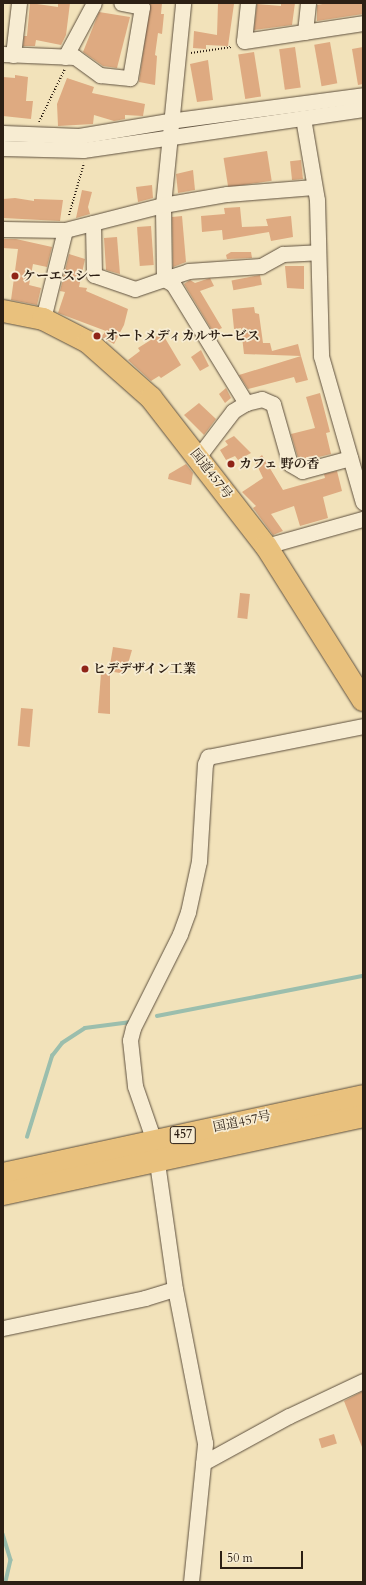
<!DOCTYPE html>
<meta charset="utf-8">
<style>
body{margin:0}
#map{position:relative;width:366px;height:1585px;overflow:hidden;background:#f2e2ba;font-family:Cardo,"Noto Serif JP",serif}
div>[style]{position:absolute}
.stream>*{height:3.5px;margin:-1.75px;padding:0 1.75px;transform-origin:1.75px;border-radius:1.75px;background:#9bbead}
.building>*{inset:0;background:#deaa81;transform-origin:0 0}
.path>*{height:2px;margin-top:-1px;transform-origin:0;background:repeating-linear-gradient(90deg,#2c1f14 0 1px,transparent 0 3px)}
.roads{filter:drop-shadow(0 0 1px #5e503e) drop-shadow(0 0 1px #5e503e)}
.minor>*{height:15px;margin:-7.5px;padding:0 7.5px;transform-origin:7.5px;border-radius:7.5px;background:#f7ecd2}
.highway>*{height:22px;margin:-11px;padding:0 11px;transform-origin:11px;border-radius:11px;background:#e9c17d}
.dots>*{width:11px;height:11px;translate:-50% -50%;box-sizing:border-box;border:2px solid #f7ecd2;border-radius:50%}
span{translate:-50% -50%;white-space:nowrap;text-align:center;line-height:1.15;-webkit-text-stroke:3.5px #f7ecd2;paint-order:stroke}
.shield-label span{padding:1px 3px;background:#f7ecd2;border:1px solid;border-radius:3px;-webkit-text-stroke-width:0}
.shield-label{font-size:12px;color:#2c1f14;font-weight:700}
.poi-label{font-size:13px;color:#2c1f14;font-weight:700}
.left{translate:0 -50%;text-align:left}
.street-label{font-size:13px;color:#2c1f14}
.frame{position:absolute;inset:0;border:4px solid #2c1f14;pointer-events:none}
.scale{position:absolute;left:220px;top:1551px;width:83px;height:18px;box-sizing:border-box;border:2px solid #2c1f14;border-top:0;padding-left:5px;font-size:12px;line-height:14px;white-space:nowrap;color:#2c1f14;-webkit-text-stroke:3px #f7ecd2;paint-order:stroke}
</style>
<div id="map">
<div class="stream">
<i style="left:157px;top:1016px;width:210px;rotate:-11deg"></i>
<i style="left:27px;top:1137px;width:85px;rotate:-72.8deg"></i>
<i style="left:52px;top:1056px;width:16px;rotate:-52deg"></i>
<i style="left:62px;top:1043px;width:27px;rotate:-33deg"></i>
<i style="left:85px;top:1028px;width:46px;rotate:-7.4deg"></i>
<i style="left:3px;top:1534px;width:27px;rotate:73deg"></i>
<i style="left:11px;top:1560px;width:23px;rotate:103deg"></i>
</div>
<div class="building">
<i style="clip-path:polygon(30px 3px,58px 7px,58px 3px,70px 3px,66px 35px,61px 45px,36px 40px,35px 46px,23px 46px,24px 36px,27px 36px)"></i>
<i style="clip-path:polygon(150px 3px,162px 3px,161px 14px,164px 14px,162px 34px,158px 33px,155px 55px,157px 56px,155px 85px,139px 82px)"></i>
<i style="clip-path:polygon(218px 3px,234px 4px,228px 46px,206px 45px,206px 49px,193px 48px,194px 31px,217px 35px)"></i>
<i style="clip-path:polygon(281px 3px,295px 3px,292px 25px,254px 30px,257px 4px,281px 6px)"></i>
<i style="clip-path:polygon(328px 3px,363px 3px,363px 14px,317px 21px,317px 5px)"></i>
<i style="clip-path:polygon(99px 12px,130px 17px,117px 68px,103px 66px,83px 52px)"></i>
<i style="left:330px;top:42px;width:42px;height:16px;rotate:80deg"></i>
<i style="left:295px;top:47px;width:41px;height:16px;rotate:82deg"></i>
<i style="clip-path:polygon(363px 47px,363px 84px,358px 85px,352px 49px)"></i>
<i style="left:254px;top:52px;width:45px;height:16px;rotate:81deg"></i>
<i style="clip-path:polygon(208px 60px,213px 100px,197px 102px,190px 64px)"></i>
<i style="clip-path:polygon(15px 75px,28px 77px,26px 101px,33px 101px,31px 119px,3px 116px,3px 77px,15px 78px)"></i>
<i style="clip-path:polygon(67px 78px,94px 87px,92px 93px,145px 104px,143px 116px,125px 115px,125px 119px,114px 121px,94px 115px,93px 124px,58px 126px,57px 104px)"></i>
<i style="left:267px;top:151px;width:30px;height:44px;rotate:81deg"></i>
<i style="left:301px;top:160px;width:19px;height:11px;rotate:84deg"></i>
<i style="clip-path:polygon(193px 170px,195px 190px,178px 193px,176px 174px)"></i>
<i style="clip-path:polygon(152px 185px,153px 198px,138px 202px,136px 187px)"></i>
<i style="clip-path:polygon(82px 190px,92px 192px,88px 207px,90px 214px,76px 218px)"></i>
<i style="clip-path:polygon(15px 198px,34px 201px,34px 199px,63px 200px,60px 221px,3px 218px,3px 199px)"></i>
<i style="clip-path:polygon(240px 207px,242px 227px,268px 226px,266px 219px,291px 216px,293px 237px,271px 241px,269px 232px,223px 240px,222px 230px,202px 232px,201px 216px,225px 214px,224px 208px)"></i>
<i style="clip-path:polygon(182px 216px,186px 262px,173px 267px,172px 217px)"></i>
<i style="left:151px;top:226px;width:39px;height:14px;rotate:86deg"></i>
<i style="clip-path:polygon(117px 237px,120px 274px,106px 270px,104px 238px)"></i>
<i style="clip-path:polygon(3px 239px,16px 239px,52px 247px,47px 267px,33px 264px,29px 285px,41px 288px,37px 305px,11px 300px,18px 249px,3px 248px)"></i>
<i style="clip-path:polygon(231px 252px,251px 252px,252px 258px,227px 259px,226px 255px)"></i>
<i style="clip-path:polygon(69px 254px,85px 259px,79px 287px,87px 288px,86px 291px,128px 309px,124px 325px,114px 344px,101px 337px,106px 331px,58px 313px,65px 292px,60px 291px)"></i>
<i style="clip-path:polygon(285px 266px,304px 266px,304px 289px,287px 288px)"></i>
<i style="left:260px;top:275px;width:10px;height:29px;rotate:79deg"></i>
<i style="clip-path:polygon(210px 278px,214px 286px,200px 291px,222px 328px,213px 332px,184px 284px,190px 280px,195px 283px)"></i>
<i style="clip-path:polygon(254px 307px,255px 313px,259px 314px,263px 343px,270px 343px,272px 351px,298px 344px,301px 356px,244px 354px,241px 328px,234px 329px,232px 309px)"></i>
<i style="clip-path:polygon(162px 333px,181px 365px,161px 378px,159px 376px,151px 381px,128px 360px,140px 351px,138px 348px)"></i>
<i style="clip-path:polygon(201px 350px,209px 366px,200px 371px,191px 357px)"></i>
<i style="clip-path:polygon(301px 356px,308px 380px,296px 383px,294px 377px,248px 389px,239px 375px)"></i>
<i style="clip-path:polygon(226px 388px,231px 398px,225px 403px,219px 394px)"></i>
<i style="clip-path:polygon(320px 393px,330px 432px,326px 433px,331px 454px,302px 461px,298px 458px,291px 434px,315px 428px,306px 397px)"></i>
<i style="clip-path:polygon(199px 403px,216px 419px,204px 435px,184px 415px)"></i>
<i style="clip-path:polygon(234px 436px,251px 453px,238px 460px,235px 456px,226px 460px,220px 450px,228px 445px,225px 441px)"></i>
<i style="clip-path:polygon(262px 455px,283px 490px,325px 478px,324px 474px,337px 471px,342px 491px,323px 497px,328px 518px,300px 526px,294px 506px,271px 514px,283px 531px,273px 535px,253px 508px,256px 506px,242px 492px,263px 478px,255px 461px)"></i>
<i style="clip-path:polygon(186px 464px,193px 473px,191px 485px,168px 479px,169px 474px)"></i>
<i style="left:240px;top:593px;width:10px;height:25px;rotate:6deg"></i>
<i style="clip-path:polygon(113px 647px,132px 650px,125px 674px,109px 671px)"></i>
<i style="clip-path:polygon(101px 673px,110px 673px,110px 714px,98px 713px)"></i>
<i style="left:21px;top:708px;width:12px;height:38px;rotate:5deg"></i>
<i style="clip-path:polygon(363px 1391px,363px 1447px,362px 1447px,344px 1401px)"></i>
<i style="left:334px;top:1434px;width:10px;height:16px;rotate:73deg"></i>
</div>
<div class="path">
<i style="left:191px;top:53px;width:41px;rotate:-8.3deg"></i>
<i style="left:39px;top:122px;width:59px;rotate:-63.9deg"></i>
<i style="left:69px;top:215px;width:54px;rotate:-73.9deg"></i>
</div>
<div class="roads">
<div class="minor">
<i style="left:248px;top:3px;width:38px;rotate:96deg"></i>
<i style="left:244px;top:41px;width:120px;rotate:-8.6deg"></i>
<i style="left:305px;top:32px;width:29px;rotate:-84deg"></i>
<i style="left:3px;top:54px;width:72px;rotate:2.4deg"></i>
<i style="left:75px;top:57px;width:31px;rotate:36deg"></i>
<i style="left:100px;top:75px;width:30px;rotate:6deg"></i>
<i style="left:130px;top:78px;width:72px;rotate:-80.4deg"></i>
<i style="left:142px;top:7px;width:21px;rotate:-169deg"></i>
<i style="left:13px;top:55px;width:52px;rotate:-83.4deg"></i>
<i style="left:65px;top:57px;width:61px;rotate:-61.8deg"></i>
<i style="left:303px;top:118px;width:83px;rotate:80.3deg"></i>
<i style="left:317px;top:200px;width:156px;rotate:88.5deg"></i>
<i style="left:321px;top:356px;width:152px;rotate:74deg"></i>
<i style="left:3px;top:133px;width:76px;rotate:2.3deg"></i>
<i style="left:79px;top:136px;width:91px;rotate:-9.5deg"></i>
<i style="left:169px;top:121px;width:196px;rotate:-7.6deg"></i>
<i style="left:3px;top:148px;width:80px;rotate:1.4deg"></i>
<i style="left:83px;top:150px;width:283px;rotate:-8.3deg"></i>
<i style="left:93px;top:223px;width:52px;rotate:88.9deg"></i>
<i style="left:94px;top:275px;width:43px;rotate:18.9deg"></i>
<i style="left:135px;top:289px;width:31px;rotate:-19deg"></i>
<i style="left:164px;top:279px;width:74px;rotate:-90.8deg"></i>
<i style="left:163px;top:205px;width:203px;rotate:-84.3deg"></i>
<i style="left:3px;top:229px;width:62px;rotate:0.9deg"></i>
<i style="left:65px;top:230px;width:92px;rotate:103.9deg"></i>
<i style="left:65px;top:230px;width:101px;rotate:-14.3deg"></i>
<i style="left:163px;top:205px;width:65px;rotate:-9.8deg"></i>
<i style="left:227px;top:194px;width:87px;rotate:-4.6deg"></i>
<i style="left:164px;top:279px;width:10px;rotate:29deg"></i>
<i style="left:173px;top:284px;width:140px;rotate:58.5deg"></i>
<i style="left:246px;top:403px;width:16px;rotate:-14deg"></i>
<i style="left:262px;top:399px;width:12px;rotate:24deg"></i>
<i style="left:273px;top:404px;width:62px;rotate:74.2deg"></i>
<i style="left:290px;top:464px;width:14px;rotate:30deg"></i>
<i style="left:302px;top:471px;width:50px;rotate:-15.2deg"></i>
<i style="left:164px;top:279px;width:25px;rotate:-18deg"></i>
<i style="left:188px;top:271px;width:73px;rotate:-3.9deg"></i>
<i style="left:261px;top:266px;width:25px;rotate:-29deg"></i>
<i style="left:283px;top:254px;width:35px;rotate:-3deg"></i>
<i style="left:198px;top:457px;width:58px;rotate:-52.7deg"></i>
<i style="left:233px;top:411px;width:15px;rotate:-32deg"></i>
<i style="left:266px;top:546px;width:101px;rotate:-15.6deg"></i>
<i style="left:3px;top:1328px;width:145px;rotate:-11.9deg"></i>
<i style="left:145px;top:1298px;width:31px;rotate:-17deg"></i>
<i style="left:203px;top:1463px;width:98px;rotate:-28.7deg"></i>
<i style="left:289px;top:1416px;width:82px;rotate:-25.3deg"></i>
<i style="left:191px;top:1582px;width:140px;rotate:-84.2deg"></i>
<i style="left:205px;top:1443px;width:157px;rotate:-101deg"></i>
<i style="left:175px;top:1289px;width:149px;rotate:-98.1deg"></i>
<i style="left:154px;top:1141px;width:58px;rotate:-109.1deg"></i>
<i style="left:135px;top:1086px;width:46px;rotate:-96.2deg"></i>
<i style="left:130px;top:1040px;width:12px;rotate:-76deg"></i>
<i style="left:133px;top:1028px;width:105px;rotate:-63.4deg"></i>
<i style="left:180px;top:934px;width:23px;rotate:-70deg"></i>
<i style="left:188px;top:912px;width:52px;rotate:-77.8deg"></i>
<i style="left:199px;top:861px;width:97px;rotate:-86.5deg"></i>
<i style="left:205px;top:764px;width:8px;rotate:-67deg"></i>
<i style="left:208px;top:757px;width:158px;rotate:-11.3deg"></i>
</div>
<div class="highway">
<i style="left:3px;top:311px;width:41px;rotate:11.3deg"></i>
<i style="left:43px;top:319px;width:51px;rotate:27.1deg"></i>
<i style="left:88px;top:342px;width:84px;rotate:41.6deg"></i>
<i style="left:151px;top:398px;width:187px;rotate:52.2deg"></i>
<i style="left:266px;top:546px;width:182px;rotate:57.8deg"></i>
<i style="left:3px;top:1174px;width:368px;rotate:-12.2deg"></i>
<i style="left:3px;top:1194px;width:368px;rotate:-12.2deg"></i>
</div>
</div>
<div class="dots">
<i style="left:15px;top:276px;background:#8f2418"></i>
<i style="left:97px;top:336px;background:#8f2418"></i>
<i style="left:231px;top:464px;background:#8f2418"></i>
<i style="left:85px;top:669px;background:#8f2418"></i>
</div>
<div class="shield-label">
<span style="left:183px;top:1135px">457</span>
</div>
<div class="poi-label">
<span class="left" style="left:23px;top:276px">ケーエスシー</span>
<span class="left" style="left:105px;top:336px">オートメディカルサービス</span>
<span class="left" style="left:239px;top:464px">カフェ 野の香</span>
<span class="left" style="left:93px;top:669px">ヒデデザイン工業</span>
</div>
<div class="street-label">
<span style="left:211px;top:474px;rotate:52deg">国道457号</span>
<span style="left:242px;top:1122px;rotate:-12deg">国道457号</span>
</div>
<div class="frame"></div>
<div class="scale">50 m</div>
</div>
